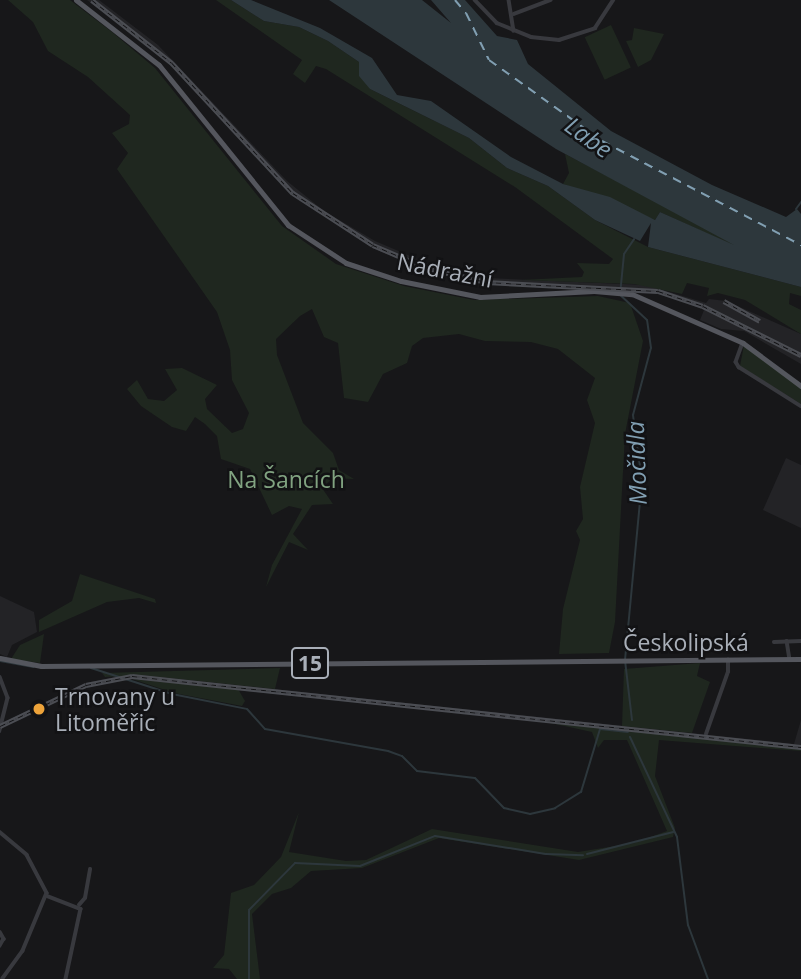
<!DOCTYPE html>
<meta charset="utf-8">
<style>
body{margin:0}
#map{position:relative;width:801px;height:979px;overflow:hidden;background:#171719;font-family:"Open Sans",sans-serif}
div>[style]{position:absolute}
.built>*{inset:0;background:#232326}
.green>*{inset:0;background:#1f271f;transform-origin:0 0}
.water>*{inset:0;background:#2d373c}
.stream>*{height:2px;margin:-1px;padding:0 1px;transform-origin:1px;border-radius:1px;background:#2d373c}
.ferry>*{height:2px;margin-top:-1px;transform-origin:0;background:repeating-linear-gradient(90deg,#819fb2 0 9px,transparent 0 16px)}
.minor>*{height:3.5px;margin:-1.75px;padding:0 1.75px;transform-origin:1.75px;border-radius:1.75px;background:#38393e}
.major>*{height:5px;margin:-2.5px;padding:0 2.5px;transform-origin:2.5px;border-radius:2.5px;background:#54565d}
.rail>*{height:4.5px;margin-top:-2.25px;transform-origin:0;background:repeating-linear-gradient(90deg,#121214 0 5px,#4b4d53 0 10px);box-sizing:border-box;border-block:2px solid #4b4d53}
.dots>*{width:19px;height:19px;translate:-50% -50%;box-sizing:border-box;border:4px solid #121214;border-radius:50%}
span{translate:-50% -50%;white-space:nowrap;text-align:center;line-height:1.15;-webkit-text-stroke:5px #121214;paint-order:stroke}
.shield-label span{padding:2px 5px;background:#121214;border:2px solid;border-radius:5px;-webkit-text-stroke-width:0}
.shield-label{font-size:21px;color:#a9afb8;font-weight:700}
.street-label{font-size:23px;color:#a9afb8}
.park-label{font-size:23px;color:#81a381}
.poi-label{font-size:23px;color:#a9afb8}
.left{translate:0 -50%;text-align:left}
.water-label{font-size:24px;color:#819fb2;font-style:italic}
</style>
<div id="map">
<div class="built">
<i style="clip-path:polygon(87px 0,99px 0,158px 45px,287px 181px,324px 211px,375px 241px,429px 264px,486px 278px,646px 285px,706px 303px,709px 299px,726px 301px,801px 334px,801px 364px,744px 331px,721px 329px,700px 320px,704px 310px,670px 296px,634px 290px,485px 284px,427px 270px,372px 248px,291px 194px,162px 57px)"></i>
<i style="clip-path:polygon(786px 458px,801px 465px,801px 528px,763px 510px)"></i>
<i style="clip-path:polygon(0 596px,34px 612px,37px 632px,12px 645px,7px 657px,0 654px)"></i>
<i style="clip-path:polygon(132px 674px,794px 744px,801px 720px,801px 749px,132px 679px,86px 687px,0 728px,0 724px,85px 683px)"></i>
</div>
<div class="green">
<i style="clip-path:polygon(8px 0,70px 0,112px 32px,155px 68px,282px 226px,336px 264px,404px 286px,474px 300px,598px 296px,630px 303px,643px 341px,625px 434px,615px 622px,609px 653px,559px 654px,563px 609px,580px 540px,576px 531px,583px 519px,580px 487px,595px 423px,587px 400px,595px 378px,558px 349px,531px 342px,485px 341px,459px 334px,423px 338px,412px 346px,407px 363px,383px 374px,368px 402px,344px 398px,338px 343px,324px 337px,312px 309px,300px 316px,276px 339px,277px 355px,303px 423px,333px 453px,339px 470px,354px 479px,333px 478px,322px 488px,333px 504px,312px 505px,293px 534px,308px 550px,289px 542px,266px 587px,272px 565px,302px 509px,289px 506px,272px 515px,250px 469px,221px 459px,217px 436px,205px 424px,195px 417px,186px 431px,172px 427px,141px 406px,127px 389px,137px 380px,148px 399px,164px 401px,177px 390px,165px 369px,182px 368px,217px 385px,205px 399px,207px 409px,232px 433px,243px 429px,249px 413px,232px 380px,230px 350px,217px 312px,117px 169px,128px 153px,112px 133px,129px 124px,130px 115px,88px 77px,48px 51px,33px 22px)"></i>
<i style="clip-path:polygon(216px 0,231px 0,264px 21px,299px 27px,328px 41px,359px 62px,370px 89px,469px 138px,507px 168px,548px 186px,595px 220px,648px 247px,801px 287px,801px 296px,790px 293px,789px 304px,801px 310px,801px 334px,745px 300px,718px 293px,707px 296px,709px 288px,687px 283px,682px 294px,634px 284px,520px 280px,582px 277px,584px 272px,577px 263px,609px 264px,613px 259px,515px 187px,326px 69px,316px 66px,305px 83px,293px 74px,302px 60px)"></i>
<i style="left:611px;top:25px;width:47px;height:29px;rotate:65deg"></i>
<i style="clip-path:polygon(634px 28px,664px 34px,651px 60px,638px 67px,626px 41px,632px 40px)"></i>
<i style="clip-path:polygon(565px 154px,735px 243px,734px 246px,660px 212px,655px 220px,563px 184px,569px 173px)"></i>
<i style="clip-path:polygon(744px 345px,801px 388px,801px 404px,740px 366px)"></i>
<i style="clip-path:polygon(80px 574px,155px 599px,156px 603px,139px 598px,107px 602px,39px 632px,39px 620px,72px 601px)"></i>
<i style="clip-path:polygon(44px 634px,40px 663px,11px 659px,20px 645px)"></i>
<i style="clip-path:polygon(700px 663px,697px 676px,710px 682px,692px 733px,622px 726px,624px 669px)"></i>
<i style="clip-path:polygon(280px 668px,275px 689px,141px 675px,105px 677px,102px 673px)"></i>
<i style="clip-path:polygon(132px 679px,238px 689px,245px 701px,242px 706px,174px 693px)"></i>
<i style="clip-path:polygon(546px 722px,801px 749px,801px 751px,659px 740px,655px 776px,675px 828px,673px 837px,579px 860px,439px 838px,362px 868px,311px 871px,291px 888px,272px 894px,252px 914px,260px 979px,237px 979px,229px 969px,213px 968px,224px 955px,231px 893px,254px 885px,281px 857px,299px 812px,289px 852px,346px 861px,366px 860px,432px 829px,578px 852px,634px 843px,667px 831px,627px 740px,604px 740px,598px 748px,592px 732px)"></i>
</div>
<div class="water">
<i style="clip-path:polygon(231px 0,251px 0,320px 28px,372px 58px,397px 95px,431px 101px,511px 157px,563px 184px,610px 197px,655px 220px,660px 212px,734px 245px,556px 149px,329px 0,422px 0,451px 23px,431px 0,465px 0,497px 36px,517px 40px,528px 64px,611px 131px,712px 185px,786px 217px,797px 209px,801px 214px,801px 287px,648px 247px,651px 223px,640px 241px,595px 220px,548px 186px,507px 168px,469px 138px,370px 89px,359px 76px,359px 62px,328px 41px,299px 27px,264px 21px)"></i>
</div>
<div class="stream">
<i style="left:796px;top:209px;width:9px;rotate:-54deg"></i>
<i style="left:0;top:661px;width:34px;rotate:10deg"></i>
<i style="left:91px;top:668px;width:85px;rotate:17.8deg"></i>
<i style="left:172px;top:694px;width:76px;rotate:11.3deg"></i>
<i style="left:247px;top:709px;width:27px;rotate:48deg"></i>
<i style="left:265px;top:729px;width:125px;rotate:10.1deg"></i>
<i style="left:388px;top:751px;width:15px;rotate:20deg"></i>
<i style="left:402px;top:756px;width:21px;rotate:45deg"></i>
<i style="left:417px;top:771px;width:58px;rotate:6.9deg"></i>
<i style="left:475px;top:778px;width:42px;rotate:46deg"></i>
<i style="left:504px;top:808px;width:27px;rotate:13deg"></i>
<i style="left:530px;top:814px;width:26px;rotate:-13deg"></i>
<i style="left:555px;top:808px;width:31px;rotate:-32deg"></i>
<i style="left:581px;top:792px;width:66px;rotate:-73.2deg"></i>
<i style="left:600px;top:729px;width:28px;rotate:6deg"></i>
<i style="left:632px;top:720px;width:60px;rotate:-96.7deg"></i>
<i style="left:625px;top:660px;width:180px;rotate:-84.6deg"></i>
<i style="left:642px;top:481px;width:67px;rotate:-97.8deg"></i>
<i style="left:633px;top:415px;width:69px;rotate:-75deg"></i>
<i style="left:651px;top:348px;width:28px;rotate:-98deg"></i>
<i style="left:647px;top:320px;width:37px;rotate:-137deg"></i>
<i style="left:620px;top:295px;width:41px;rotate:-84.4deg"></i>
<i style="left:624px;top:254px;width:18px;rotate:-56deg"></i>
<i style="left:630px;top:737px;width:110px;rotate:64.8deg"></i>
<i style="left:677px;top:837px;width:89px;rotate:82.9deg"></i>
<i style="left:688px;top:925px;width:58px;rotate:69.7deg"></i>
<i style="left:587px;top:854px;width:89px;rotate:-14.3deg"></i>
<i style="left:249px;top:979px;width:69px;rotate:-90deg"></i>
<i style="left:249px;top:910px;width:66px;rotate:-45.6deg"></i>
<i style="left:295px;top:863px;width:65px;rotate:2.6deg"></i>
<i style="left:360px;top:866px;width:81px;rotate:-21.8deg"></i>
<i style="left:435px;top:836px;width:112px;rotate:9.2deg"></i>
<i style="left:546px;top:854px;width:37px;rotate:2deg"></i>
</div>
<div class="ferry">
<i style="left:455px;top:0;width:17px;rotate:50deg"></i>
<i style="left:466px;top:13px;width:52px;rotate:63.9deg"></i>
<i style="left:489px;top:60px;width:139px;rotate:35.6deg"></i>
<i style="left:602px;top:141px;width:225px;rotate:27.6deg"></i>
</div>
<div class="minor">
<i style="left:475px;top:0;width:32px;rotate:46deg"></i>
<i style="left:497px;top:23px;width:37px;rotate:22deg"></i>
<i style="left:531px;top:37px;width:28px;rotate:6deg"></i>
<i style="left:559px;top:40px;width:38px;rotate:-18deg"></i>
<i style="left:595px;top:28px;width:33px;rotate:-57deg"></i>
<i style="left:509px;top:0;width:31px;rotate:81deg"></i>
<i style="left:514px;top:14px;width:39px;rotate:-21deg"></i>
<i style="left:743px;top:343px;width:20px;rotate:110deg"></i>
<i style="left:736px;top:362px;width:6px;rotate:59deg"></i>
<i style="left:739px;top:367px;width:73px;rotate:32.2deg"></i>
<i style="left:787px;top:641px;width:18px;rotate:81deg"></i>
<i style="left:774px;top:642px;width:27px;rotate:-2deg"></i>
<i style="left:0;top:677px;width:22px;rotate:69deg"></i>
<i style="left:8px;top:698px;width:34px;rotate:104deg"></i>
<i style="left:706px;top:734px;width:66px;rotate:-70.5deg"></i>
<i style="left:728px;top:672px;width:12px;rotate:-90deg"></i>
<i style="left:0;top:832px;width:35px;rotate:40deg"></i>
<i style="left:27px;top:855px;width:43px;rotate:62.2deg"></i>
<i style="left:47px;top:893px;width:63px;rotate:112.5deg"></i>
<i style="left:23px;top:951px;width:34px;rotate:126deg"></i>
<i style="left:47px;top:896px;width:36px;rotate:21deg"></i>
<i style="left:81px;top:909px;width:72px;rotate:102.1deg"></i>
<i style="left:79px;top:905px;width:9px;rotate:-49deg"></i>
<i style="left:85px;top:898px;width:29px;rotate:-80deg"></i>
<i style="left:0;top:932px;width:8px;rotate:60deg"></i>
<i style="left:4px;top:939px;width:8px;rotate:120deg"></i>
</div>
<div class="major">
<i style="left:76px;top:0;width:105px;rotate:38.1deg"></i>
<i style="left:159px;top:65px;width:206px;rotate:51.1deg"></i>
<i style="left:288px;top:225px;width:69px;rotate:33.2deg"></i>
<i style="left:346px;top:263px;width:58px;rotate:18.1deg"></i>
<i style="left:401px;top:281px;width:81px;rotate:11.4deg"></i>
<i style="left:480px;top:297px;width:114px;rotate:-3deg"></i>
<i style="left:594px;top:291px;width:38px;rotate:5deg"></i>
<i style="left:632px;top:294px;width:121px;rotate:23.8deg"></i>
<i style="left:743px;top:343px;width:72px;rotate:36.6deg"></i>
<i style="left:0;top:658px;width:42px;rotate:11deg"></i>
<i style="left:41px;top:666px;width:760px;rotate:-0.53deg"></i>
</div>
<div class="rail">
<i style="left:92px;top:0;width:102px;rotate:38.2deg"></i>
<i style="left:172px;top:63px;width:178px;rotate:47.1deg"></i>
<i style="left:293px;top:193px;width:95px;rotate:33deg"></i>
<i style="left:373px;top:245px;width:59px;rotate:23.1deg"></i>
<i style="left:427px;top:268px;width:61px;rotate:13.3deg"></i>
<i style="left:486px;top:282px;width:172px;rotate:3deg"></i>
<i style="left:658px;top:291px;width:47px;rotate:18.4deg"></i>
<i style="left:703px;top:306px;width:110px;rotate:26.6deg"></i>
<i style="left:724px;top:301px;width:41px;rotate:29.1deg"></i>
<i style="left:0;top:726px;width:95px;rotate:-25.5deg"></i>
<i style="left:86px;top:685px;width:47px;rotate:-11.1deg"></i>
<i style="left:132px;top:676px;width:673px;rotate:6.06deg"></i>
</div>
<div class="dots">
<i style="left:39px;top:709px;background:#eda33a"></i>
</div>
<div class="shield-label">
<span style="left:310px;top:663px">15</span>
</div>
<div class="street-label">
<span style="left:445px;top:270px;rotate:11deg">Nádražní</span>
<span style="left:686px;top:642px">Českolipská</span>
</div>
<div class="park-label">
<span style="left:286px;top:479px">Na Šancích</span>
</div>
<div class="poi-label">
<span class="left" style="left:55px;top:709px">Trnovany u<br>Litoměřic</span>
</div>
<div class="water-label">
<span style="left:589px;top:137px;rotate:36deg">Labe</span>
<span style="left:636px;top:463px;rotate:-92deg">Močidla</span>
</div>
</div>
